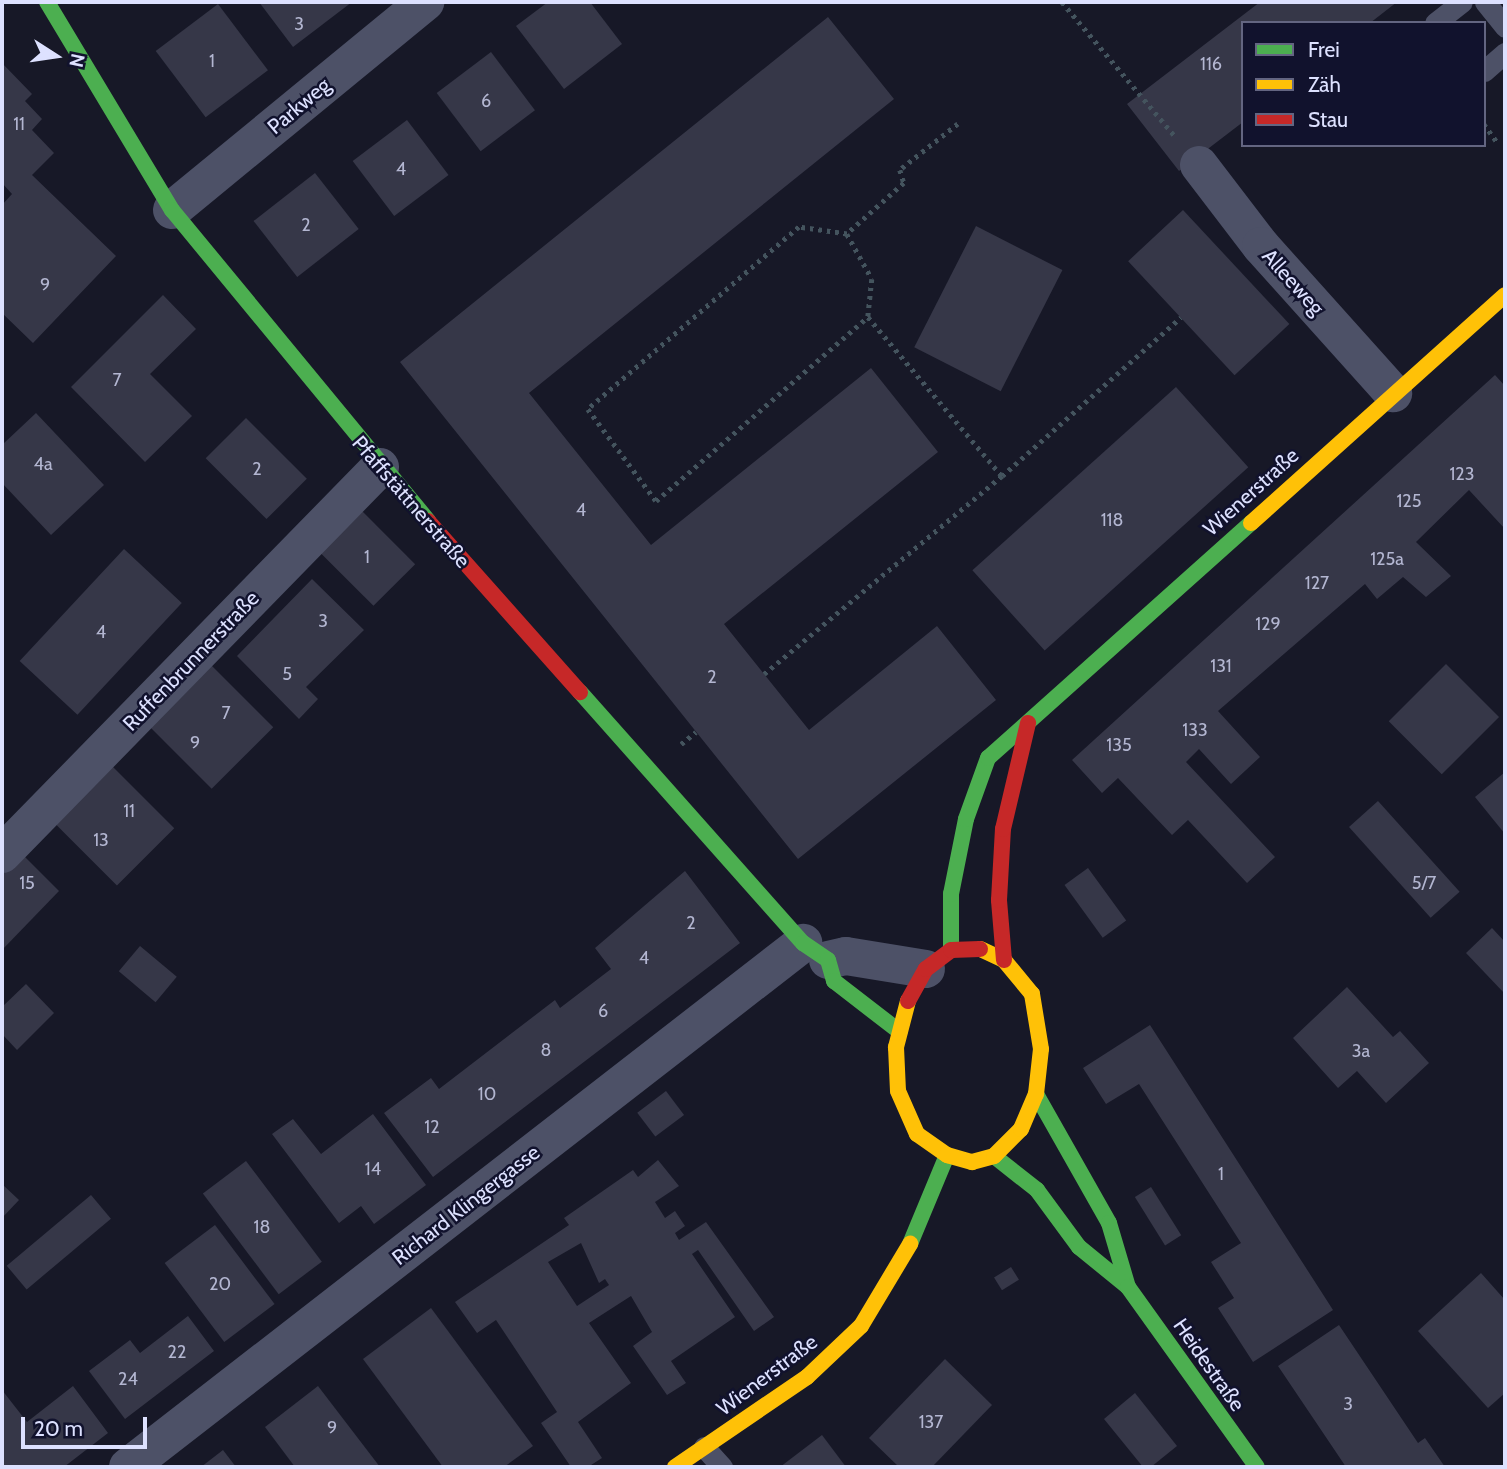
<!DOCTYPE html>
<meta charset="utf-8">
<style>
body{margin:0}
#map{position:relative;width:1507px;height:1469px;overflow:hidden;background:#171827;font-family:Cabin,sans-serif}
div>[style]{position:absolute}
.building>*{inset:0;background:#363748;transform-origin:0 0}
.path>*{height:4.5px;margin-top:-2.25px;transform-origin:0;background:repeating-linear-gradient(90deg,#44545e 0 3.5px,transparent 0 8.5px)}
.lane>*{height:21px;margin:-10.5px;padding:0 10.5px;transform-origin:10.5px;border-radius:10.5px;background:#4d5167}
.street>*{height:38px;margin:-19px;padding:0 19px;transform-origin:19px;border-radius:19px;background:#4d5167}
.fast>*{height:16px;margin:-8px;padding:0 8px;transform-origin:8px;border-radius:8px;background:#4caf50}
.slow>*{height:16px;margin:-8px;padding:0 8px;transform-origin:8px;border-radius:8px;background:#ffc107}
.jam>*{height:16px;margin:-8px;padding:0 8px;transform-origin:8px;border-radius:8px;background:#c62828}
span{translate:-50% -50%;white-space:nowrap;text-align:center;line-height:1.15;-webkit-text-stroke:5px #11122d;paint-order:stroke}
.number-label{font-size:18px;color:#b3b6d1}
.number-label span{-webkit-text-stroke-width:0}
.street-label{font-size:21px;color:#dde1ff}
.frame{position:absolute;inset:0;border:4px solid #dde1ff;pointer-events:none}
.legend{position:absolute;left:1241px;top:21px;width:245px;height:126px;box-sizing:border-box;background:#11122d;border:2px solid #636581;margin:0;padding:9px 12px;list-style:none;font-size:21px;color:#dde1ff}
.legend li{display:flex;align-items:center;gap:14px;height:35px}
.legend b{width:35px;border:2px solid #636581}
.north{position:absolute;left:21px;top:21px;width:70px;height:70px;-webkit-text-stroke:5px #11122d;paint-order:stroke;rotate:102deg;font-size:19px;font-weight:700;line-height:28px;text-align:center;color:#dde1ff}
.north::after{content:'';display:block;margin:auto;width:24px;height:32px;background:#dde1ff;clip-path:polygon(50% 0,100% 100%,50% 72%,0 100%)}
.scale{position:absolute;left:21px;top:1417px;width:126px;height:32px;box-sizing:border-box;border:4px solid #dde1ff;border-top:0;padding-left:9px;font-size:21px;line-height:24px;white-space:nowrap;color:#dde1ff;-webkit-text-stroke:5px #11122d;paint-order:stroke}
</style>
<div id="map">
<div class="building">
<i style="clip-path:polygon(259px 2px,352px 2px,293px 47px)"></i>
<i style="clip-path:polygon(548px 2px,590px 2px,622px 44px,564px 89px,516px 26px)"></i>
<i style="clip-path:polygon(1260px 2px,1397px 2px,1370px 23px,1243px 23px,1243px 122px,1179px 171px,1127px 104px)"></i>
<i style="left:218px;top:4px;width:83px;height:78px;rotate:53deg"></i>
<i style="clip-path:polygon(828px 17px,894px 99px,529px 393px,651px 545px,871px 368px,938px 452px,724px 624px,809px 730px,937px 626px,996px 700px,798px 859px,400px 362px)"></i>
<i style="left:491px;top:52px;width:73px;height:68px;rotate:53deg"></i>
<i style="clip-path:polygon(2px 63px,32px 94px,25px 101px,42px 119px,32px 130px,54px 153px,32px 175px,116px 256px,33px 343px,2px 313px,2px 205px,12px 194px,2px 183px)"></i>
<i style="left:407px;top:120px;width:69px;height:68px;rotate:53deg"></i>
<i style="left:315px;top:173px;width:71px;height:78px;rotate:52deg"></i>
<i style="left:1183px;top:210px;width:156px;height:75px;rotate:47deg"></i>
<i style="left:976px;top:226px;width:97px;height:136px;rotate:27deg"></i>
<i style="clip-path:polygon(163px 295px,196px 329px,150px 374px,192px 416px,145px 462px,71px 387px)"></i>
<i style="clip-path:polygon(1495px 375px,1505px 386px,1505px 529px,1469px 490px,1416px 542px,1451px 576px,1426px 597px,1403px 577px,1377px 599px,1365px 584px,1218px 711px,1260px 757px,1231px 784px,1199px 749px,1186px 762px,1275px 857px,1247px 883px,1188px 820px,1172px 835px,1118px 778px,1102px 793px,1072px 760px)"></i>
<i style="left:1176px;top:387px;width:108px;height:274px;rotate:48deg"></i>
<i style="clip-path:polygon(36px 413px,104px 485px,51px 535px,2px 483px,2px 445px)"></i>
<i style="left:246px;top:418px;width:86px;height:57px;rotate:45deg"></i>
<i style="left:360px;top:509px;width:78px;height:59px;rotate:45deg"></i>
<i style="left:124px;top:549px;width:79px;height:153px;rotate:43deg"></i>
<i style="clip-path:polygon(312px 579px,364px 630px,306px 687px,318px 699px,299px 719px,237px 656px)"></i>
<i style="left:1446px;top:664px;width:75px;height:81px;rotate:45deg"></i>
<i style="left:211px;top:665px;width:88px;height:87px;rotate:45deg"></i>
<i style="left:112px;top:766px;width:88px;height:81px;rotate:45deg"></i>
<i style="clip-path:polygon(1505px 772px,1505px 834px,1475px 797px)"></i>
<i style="left:1378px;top:801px;width:122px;height:39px;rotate:48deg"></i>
<i style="clip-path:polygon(22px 854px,59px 891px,2px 950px,2px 875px)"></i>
<i style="left:1088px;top:868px;width:65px;height:29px;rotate:54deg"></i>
<i style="clip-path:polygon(685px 871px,740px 943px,433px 1177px,384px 1113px,431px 1078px,439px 1089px,555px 1000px,560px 1008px,611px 969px,595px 948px)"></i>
<i style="clip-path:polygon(1492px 928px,1505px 942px,1505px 994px,1466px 953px)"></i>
<i style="left:140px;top:946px;width:48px;height:33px;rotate:40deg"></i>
<i style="clip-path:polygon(26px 984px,54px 1013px,17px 1050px,2px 1034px,2px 1007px)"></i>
<i style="clip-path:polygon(1347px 987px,1393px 1037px,1400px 1031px,1429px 1063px,1386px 1103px,1357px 1071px,1338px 1088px,1293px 1038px)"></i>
<i style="clip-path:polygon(1150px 1025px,1333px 1310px,1253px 1362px,1218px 1308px,1234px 1298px,1211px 1262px,1241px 1243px,1139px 1084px,1106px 1104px,1083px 1068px)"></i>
<i style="left:666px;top:1091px;width:30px;height:36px;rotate:53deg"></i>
<i style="clip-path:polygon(373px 1114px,426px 1185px,374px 1224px,361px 1206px,339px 1223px,272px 1134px,293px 1119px,321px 1154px)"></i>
<i style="clip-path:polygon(evenodd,658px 1160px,679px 1186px,655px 1202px,665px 1218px,675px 1211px,685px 1226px,675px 1233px,679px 1240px,706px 1222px,774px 1317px,754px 1331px,698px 1250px,692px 1254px,735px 1317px,671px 1361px,686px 1383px,667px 1395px,633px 1346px,652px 1332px,631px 1296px,589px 1323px,631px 1383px,578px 1422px,602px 1458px,588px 1467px,571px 1467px,541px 1423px,557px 1412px,496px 1320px,477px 1333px,455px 1302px,569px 1225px,564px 1218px,633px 1170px,638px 1177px,658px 1160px,581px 1243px,599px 1283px,605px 1279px,609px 1285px,577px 1306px,548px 1262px,581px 1243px)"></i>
<i style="left:246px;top:1161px;width:126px;height:54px;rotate:53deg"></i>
<i style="clip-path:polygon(2px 1184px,19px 1200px,2px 1218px)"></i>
<i style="left:1151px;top:1187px;width:57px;height:19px;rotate:58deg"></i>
<i style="left:91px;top:1195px;width:31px;height:110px;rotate:50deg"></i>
<i style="left:215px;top:1225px;width:99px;height:63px;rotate:53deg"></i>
<i style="left:1011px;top:1267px;width:15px;height:20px;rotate:58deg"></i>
<i style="clip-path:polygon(1481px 1273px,1505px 1300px,1505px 1393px,1488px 1408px,1418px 1331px)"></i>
<i style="clip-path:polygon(431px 1308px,533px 1446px,504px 1467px,443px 1467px,363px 1359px)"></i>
<i style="clip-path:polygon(188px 1316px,214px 1351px,125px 1419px,89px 1371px,130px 1340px,140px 1353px)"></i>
<i style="clip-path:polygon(1339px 1325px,1418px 1443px,1425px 1438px,1445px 1467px,1346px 1467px,1278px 1366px)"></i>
<i style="clip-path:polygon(945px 1359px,992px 1405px,932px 1467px,899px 1467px,869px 1438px)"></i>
<i style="clip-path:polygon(73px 1386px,108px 1433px,64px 1467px,2px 1467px,2px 1390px,27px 1422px)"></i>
<i style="clip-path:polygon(318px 1386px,380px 1467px,295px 1467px,265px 1427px)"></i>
<i style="clip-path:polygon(1135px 1393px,1177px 1446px,1151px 1467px,1143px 1467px,1104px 1419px)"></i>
<i style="clip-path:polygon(822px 1435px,846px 1467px,780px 1467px)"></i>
<i style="clip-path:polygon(223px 1450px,236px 1467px,201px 1467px)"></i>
</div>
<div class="path">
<i style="left:1062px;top:2px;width:174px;rotate:49.9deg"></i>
<i style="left:958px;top:124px;width:74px;rotate:141.6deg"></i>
<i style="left:900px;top:170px;width:14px;rotate:73deg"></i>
<i style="left:904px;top:183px;width:76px;rotate:138.2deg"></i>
<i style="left:847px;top:234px;width:49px;rotate:-171.7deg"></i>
<i style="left:799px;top:227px;width:279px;rotate:139.2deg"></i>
<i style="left:588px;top:409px;width:114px;rotate:53.5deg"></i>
<i style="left:656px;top:501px;width:281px;rotate:-41deg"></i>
<i style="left:868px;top:317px;width:208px;rotate:49.9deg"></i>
<i style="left:1484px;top:124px;width:22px;rotate:54deg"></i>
<i style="left:847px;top:234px;width:51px;rotate:60.9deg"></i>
<i style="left:872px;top:279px;width:38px;rotate:96deg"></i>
<i style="left:764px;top:674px;width:310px;rotate:-39.8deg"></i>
<i style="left:1002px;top:476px;width:239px;rotate:-41.6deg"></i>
<i style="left:681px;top:744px;width:19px;rotate:-39deg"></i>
</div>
<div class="lane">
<i style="left:1485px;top:2px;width:32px;rotate:51deg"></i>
<i style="left:1435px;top:23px;width:34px;rotate:-38deg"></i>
<i style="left:1484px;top:71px;width:28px;rotate:-41deg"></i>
<i style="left:704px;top:1447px;width:27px;rotate:48deg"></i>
</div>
<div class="street">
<i style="left:1199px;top:165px;width:102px;rotate:52.6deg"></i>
<i style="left:1261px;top:246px;width:198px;rotate:48.1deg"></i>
<i style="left:172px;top:210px;width:328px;rotate:-39.4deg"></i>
<i style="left:2px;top:854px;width:541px;rotate:-45.67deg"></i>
<i style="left:828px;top:960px;width:18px;rotate:-13deg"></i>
<i style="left:846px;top:956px;width:81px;rotate:9.2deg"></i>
<i style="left:128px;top:1467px;width:855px;rotate:-37.82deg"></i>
</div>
<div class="fast">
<i style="left:47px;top:2px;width:243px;rotate:59deg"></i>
<i style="left:172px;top:210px;width:403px;rotate:50.5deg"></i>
<i style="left:580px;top:692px;width:336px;rotate:48.4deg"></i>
<i style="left:803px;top:943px;width:30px;rotate:34deg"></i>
<i style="left:828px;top:960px;width:22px;rotate:74deg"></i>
<i style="left:834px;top:981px;width:83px;rotate:37.7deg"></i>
<i style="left:951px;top:950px;width:56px;rotate:-90deg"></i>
<i style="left:951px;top:894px;width:76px;rotate:-78.7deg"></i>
<i style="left:966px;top:819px;width:65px;rotate:-70.2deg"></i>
<i style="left:988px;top:758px;width:353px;rotate:-41.8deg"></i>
<i style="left:1036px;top:1094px;width:148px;rotate:60.5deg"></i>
<i style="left:1109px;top:1223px;width:67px;rotate:73.5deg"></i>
<i style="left:994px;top:1156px;width:55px;rotate:38.3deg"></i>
<i style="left:1037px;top:1190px;width:71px;rotate:53.6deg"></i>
<i style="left:1079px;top:1247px;width:63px;rotate:39.2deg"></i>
<i style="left:1128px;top:1287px;width:221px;rotate:54.4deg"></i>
<i style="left:910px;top:1244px;width:96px;rotate:-67.4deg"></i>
</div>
<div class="slow">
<i style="left:1251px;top:523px;width:341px;rotate:-41.9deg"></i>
<i style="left:908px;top:1001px;width:48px;rotate:104.6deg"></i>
<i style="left:896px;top:1047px;width:44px;rotate:87.4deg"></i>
<i style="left:898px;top:1091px;width:47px;rotate:66.2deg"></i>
<i style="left:917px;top:1134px;width:37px;rotate:35deg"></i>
<i style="left:947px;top:1155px;width:26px;rotate:16deg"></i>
<i style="left:972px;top:1162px;width:23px;rotate:-15deg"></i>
<i style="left:994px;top:1156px;width:38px;rotate:-45deg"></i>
<i style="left:1021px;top:1129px;width:38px;rotate:-67deg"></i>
<i style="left:1036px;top:1094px;width:45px;rotate:-83.7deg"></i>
<i style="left:1041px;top:1049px;width:56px;rotate:-99.3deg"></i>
<i style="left:1032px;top:994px;width:44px;rotate:-129.5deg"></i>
<i style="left:1004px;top:960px;width:26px;rotate:-155deg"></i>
<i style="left:675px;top:1467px;width:160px;rotate:-34.3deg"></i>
<i style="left:807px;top:1377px;width:74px;rotate:-43.4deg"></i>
<i style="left:861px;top:1326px;width:96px;rotate:-59.1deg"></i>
</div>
<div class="jam">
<i style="left:428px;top:521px;width:229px;rotate:48.4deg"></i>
<i style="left:1004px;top:960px;width:60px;rotate:-94.8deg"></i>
<i style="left:999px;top:900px;width:71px;rotate:-86.8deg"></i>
<i style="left:1003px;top:829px;width:109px;rotate:-76.7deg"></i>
<i style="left:908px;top:1001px;width:37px;rotate:-61deg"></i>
<i style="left:926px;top:969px;width:31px;rotate:-37deg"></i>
<i style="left:951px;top:950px;width:29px;rotate:-2deg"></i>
</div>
<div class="number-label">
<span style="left:299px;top:24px">3</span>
<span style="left:212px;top:61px">1</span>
<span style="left:1211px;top:64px">116</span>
<span style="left:486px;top:101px">6</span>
<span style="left:19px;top:124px">11</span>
<span style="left:401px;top:169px">4</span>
<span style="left:306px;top:225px">2</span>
<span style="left:45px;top:285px">9</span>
<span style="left:117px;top:380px">7</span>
<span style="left:43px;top:464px">4a</span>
<span style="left:257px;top:469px">2</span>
<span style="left:1462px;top:474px">123</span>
<span style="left:1409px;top:501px">125</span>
<span style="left:581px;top:510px">4</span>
<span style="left:1112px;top:520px">118</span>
<span style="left:367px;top:557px">1</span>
<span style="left:1387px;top:559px">125a</span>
<span style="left:1317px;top:583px">127</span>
<span style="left:323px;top:621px">3</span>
<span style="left:1268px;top:624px">129</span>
<span style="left:101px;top:632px">4</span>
<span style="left:1221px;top:666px">131</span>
<span style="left:287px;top:674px">5</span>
<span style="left:712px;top:677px">2</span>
<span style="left:226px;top:713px">7</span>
<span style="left:1195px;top:730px">133</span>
<span style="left:195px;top:743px">9</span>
<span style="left:1119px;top:745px">135</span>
<span style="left:129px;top:811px">11</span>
<span style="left:101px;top:840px">13</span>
<span style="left:27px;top:883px">15</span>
<span style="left:1424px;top:883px">5/7</span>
<span style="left:691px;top:923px">2</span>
<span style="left:644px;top:958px">4</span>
<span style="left:603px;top:1011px">6</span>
<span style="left:546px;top:1050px">8</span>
<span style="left:1361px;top:1051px">3a</span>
<span style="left:487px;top:1094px">10</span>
<span style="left:432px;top:1127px">12</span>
<span style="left:373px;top:1169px">14</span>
<span style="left:1221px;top:1174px">1</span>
<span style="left:262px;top:1227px">18</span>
<span style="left:220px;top:1284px">20</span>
<span style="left:177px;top:1352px">22</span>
<span style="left:128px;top:1379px">24</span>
<span style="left:1348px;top:1404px">3</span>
<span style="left:931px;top:1422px">137</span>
<span style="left:332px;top:1428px">9</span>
</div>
<div class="street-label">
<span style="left:299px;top:106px;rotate:-40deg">Parkweg</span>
<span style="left:1293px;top:282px;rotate:48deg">Alleeweg</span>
<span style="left:1251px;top:492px;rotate:-42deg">Wienerstraße</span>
<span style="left:411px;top:502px;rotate:49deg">Pfaffstättnerstraße</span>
<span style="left:191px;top:661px;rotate:-46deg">Ruffenbrunnerstraße</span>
<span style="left:466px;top:1205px;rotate:-38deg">Richard Klingergasse</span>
<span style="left:1209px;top:1365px;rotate:55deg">Heidestraße</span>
<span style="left:767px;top:1375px;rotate:-37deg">Wienerstraße</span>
</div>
<div class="frame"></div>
<ul class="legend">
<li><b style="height:9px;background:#4caf50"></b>Frei</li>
<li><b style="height:9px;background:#ffc107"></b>Zäh</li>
<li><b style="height:9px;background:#c62828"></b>Stau</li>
</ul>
<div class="north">N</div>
<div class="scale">20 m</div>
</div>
